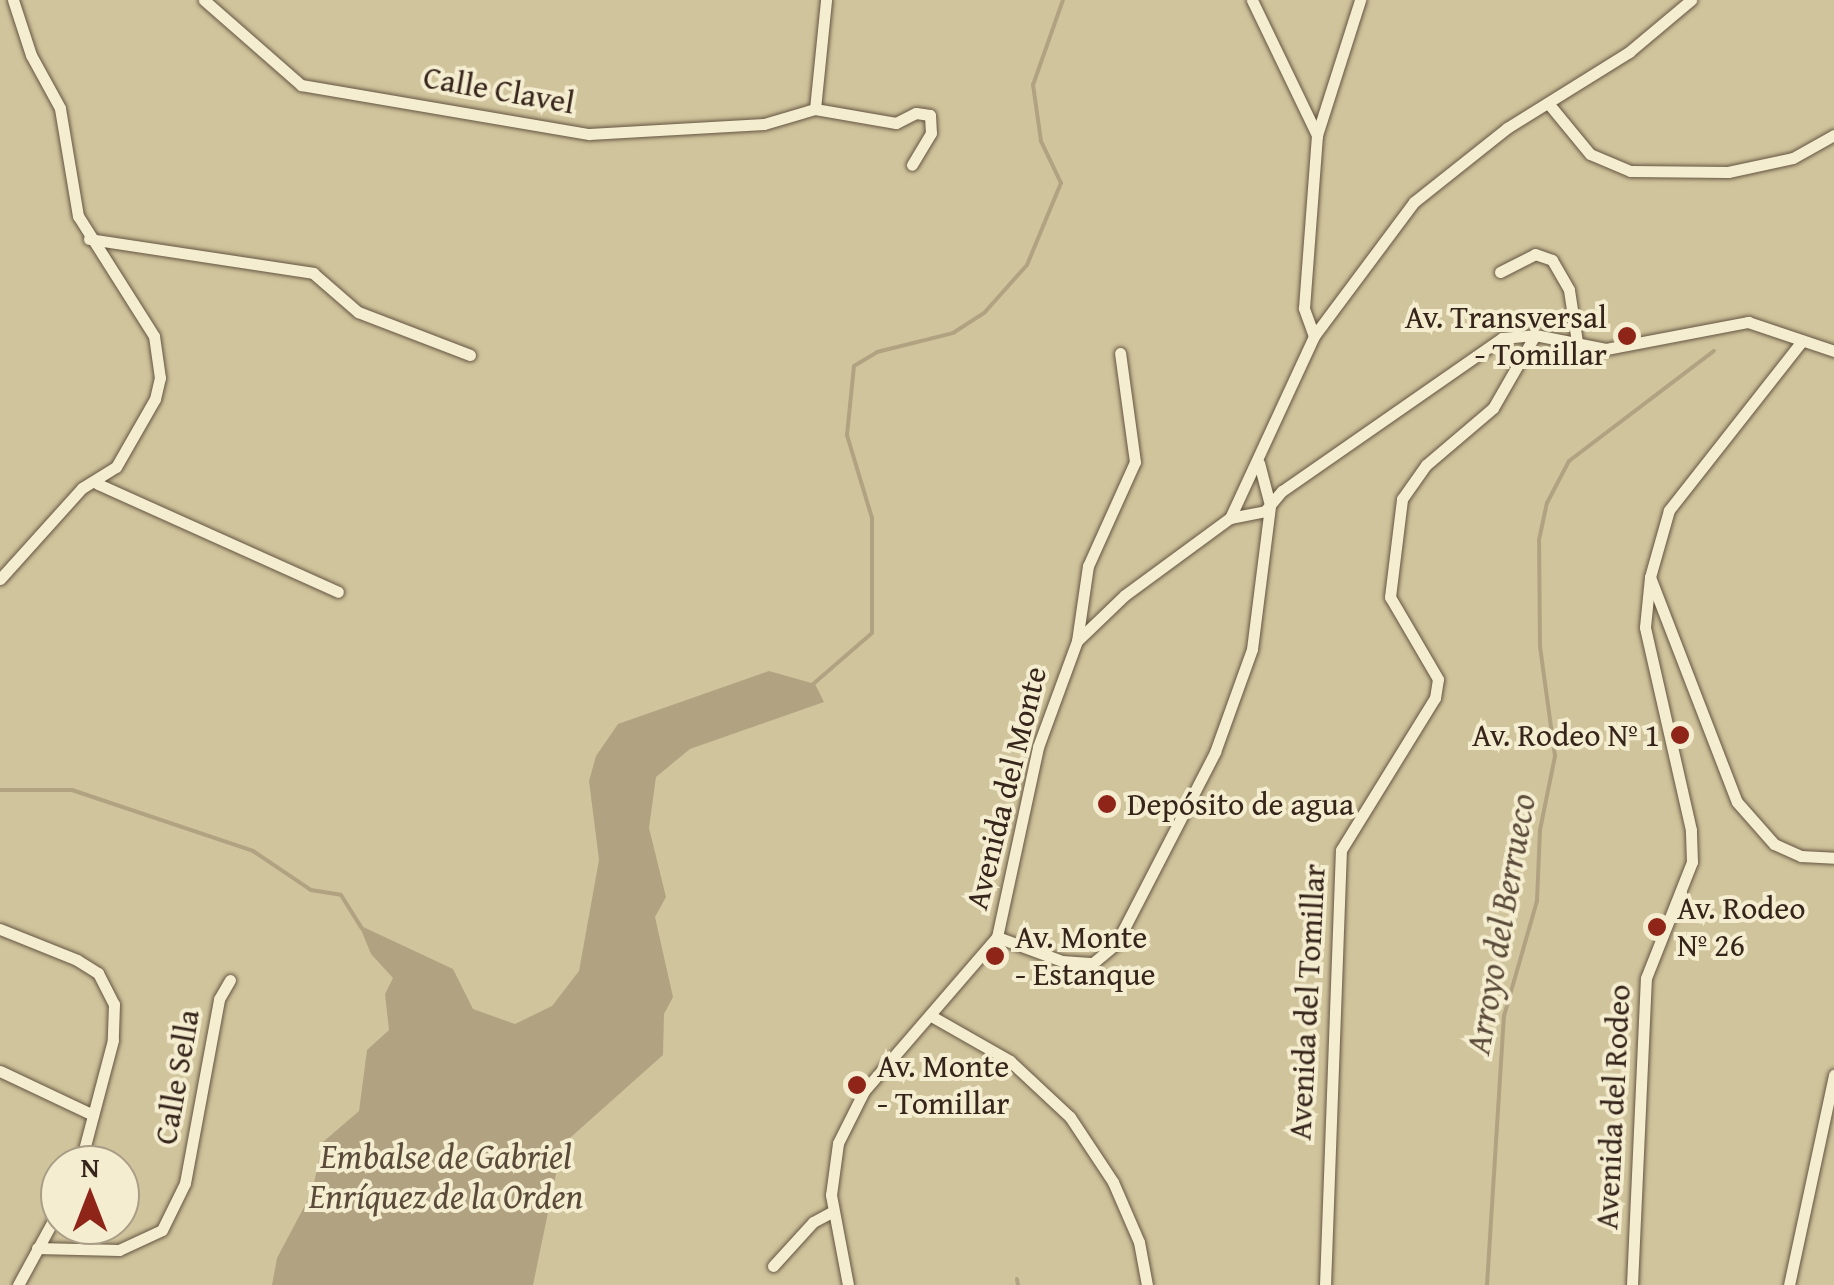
<!DOCTYPE html>
<meta charset="utf-8">
<style>
body{margin:0}
#map{position:relative;width:1834px;height:1285px;overflow:hidden;background:#f0e4b7;font-family:"Gentium Book Plus",serif}
div>[style]{position:absolute}
.green>*{inset:0;background:#d0c49c}
.water>*{inset:0;background:#b1a382}
.stream>*{height:4px;margin:-2px;padding:0 2px;transform-origin:2px;border-radius:2px;background:#b1a382}
.roads{filter:drop-shadow(0 0 2px #645542) drop-shadow(0 0 2px #645542)}
.street>*{height:11px;margin:-5.5px;padding:0 5.5px;transform-origin:5.5px;border-radius:5.5px;background:#f5edd0}
.dots>*{width:28px;height:28px;translate:-50% -50%;box-sizing:border-box;border:5px solid #f5edd0;border-radius:50%}
span{translate:-50% -50%;white-space:nowrap;text-align:center;line-height:1.15;-webkit-text-stroke:8px #f5edd0;paint-order:stroke}
.street-label{font-size:32px;color:#36251b}
.poi-label{font-size:32px;color:#36251b}
.right{translate:-100% -50%;text-align:right}
.left{translate:0 -50%;text-align:left}
.water-label{font-size:35px;color:#5b4b3a;font-style:italic}
.north{position:absolute;left:40px;top:1145px;width:100px;height:100px;box-sizing:border-box;background:#f5edd0;border:2px solid #a99d88;border-radius:50%;rotate:0deg;font-size:28px;font-weight:700;line-height:40px;text-align:center;color:#36251b}
.north::after{content:'';display:block;margin:auto;width:35px;height:45px;background:#8f2418;clip-path:polygon(50% 0,100% 100%,50% 72%,0 100%)}
</style>
<div id="map">
<div class="green">
<i style="clip-path:polygon(evenodd,0 0,1834px 0,1834px 1285px,0 1285px,0 0,60px 1165px,120px 1165px,120px 1225px,60px 1225px,60px 1165px)"></i>
</div>
<div class="water">
<i style="clip-path:polygon(769px 671px,815px 684px,824px 702px,690px 749px,656px 777px,649px 828px,666px 897px,655px 917px,673px 997px,664px 1014px,663px 1055px,562px 1145px,533px 1285px,272px 1285px,277px 1258px,312px 1192px,323px 1142px,359px 1111px,367px 1050px,389px 1030px,385px 994px,393px 978px,371px 954px,359px 925px,453px 969px,473px 1009px,515px 1024px,552px 1006px,579px 971px,599px 860px,589px 781px,596px 756px,618px 724px)"></i>
</div>
<div class="stream">
<i style="left:812px;top:685px;width:79px;rotate:-40.9deg"></i>
<i style="left:872px;top:633px;width:115px;rotate:-90deg"></i>
<i style="left:872px;top:518px;width:87px;rotate:-106.8deg"></i>
<i style="left:847px;top:435px;width:69px;rotate:-84.2deg"></i>
<i style="left:854px;top:366px;width:27px;rotate:-31deg"></i>
<i style="left:877px;top:352px;width:78px;rotate:-14deg"></i>
<i style="left:953px;top:333px;width:38px;rotate:-33deg"></i>
<i style="left:985px;top:312px;width:63px;rotate:-48.2deg"></i>
<i style="left:1027px;top:265px;width:89px;rotate:-67.5deg"></i>
<i style="left:1061px;top:183px;width:47px;rotate:-115.5deg"></i>
<i style="left:1041px;top:141px;width:57px;rotate:-98.1deg"></i>
<i style="left:1033px;top:85px;width:90px;rotate:-70.6deg"></i>
<i style="left:0;top:790px;width:72px"></i>
<i style="left:72px;top:790px;width:191px;rotate:18.6deg"></i>
<i style="left:253px;top:851px;width:70px;rotate:33.9deg"></i>
<i style="left:311px;top:890px;width:30px;rotate:9deg"></i>
<i style="left:341px;top:895px;width:39px;rotate:58deg"></i>
<i style="left:1017px;top:1279px;width:6px;rotate:81deg"></i>
<i style="left:1487px;top:1285px;width:270px;rotate:-86.4deg"></i>
<i style="left:1504px;top:1016px;width:120px;rotate:-74deg"></i>
<i style="left:1537px;top:901px;width:71px;rotate:-87.6deg"></i>
<i style="left:1540px;top:830px;width:76px;rotate:-78.5deg"></i>
<i style="left:1555px;top:756px;width:110px;rotate:-97.8deg"></i>
<i style="left:1540px;top:647px;width:107px;rotate:-90.5deg"></i>
<i style="left:1539px;top:540px;width:38px;rotate:-78deg"></i>
<i style="left:1547px;top:503px;width:47px;rotate:-62.4deg"></i>
<i style="left:1569px;top:461px;width:182px;rotate:-37.2deg"></i>
</div>
<div class="roads">
<div class="street">
<i style="left:204px;top:0;width:129px;rotate:41.2deg"></i>
<i style="left:301px;top:85px;width:292px;rotate:9.7deg"></i>
<i style="left:589px;top:134px;width:175px;rotate:-3.3deg"></i>
<i style="left:764px;top:124px;width:53px;rotate:-16.4deg"></i>
<i style="left:815px;top:109px;width:110px;rotate:-84.2deg"></i>
<i style="left:1252px;top:0;width:150px;rotate:64.3deg"></i>
<i style="left:1548px;top:103px;width:66px;rotate:50.5deg"></i>
<i style="left:1590px;top:154px;width:43px;rotate:23deg"></i>
<i style="left:1630px;top:171px;width:98px;rotate:0.6deg"></i>
<i style="left:1728px;top:172px;width:66px;rotate:-12.2deg"></i>
<i style="left:1793px;top:158px;width:47px;rotate:-29.3deg"></i>
<i style="left:815px;top:109px;width:82px;rotate:9.8deg"></i>
<i style="left:896px;top:123px;width:22px;rotate:-27deg"></i>
<i style="left:916px;top:113px;width:14px;rotate:8deg"></i>
<i style="left:930px;top:115px;width:18px;rotate:87deg"></i>
<i style="left:931px;top:133px;width:37px;rotate:121deg"></i>
<i style="left:89px;top:239px;width:227px;rotate:8.6deg"></i>
<i style="left:313px;top:273px;width:60px;rotate:40.9deg"></i>
<i style="left:358px;top:312px;width:120px;rotate:21deg"></i>
<i style="left:1500px;top:272px;width:39px;rotate:-27deg"></i>
<i style="left:1535px;top:254px;width:18px;rotate:19deg"></i>
<i style="left:1552px;top:260px;width:34px;rotate:60deg"></i>
<i style="left:1569px;top:290px;width:59px;rotate:81.2deg"></i>
<i style="left:1314px;top:336px;width:30px;rotate:-110deg"></i>
<i style="left:1304px;top:308px;width:173px;rotate:-85.7deg"></i>
<i style="left:1317px;top:135px;width:142px;rotate:-72.3deg"></i>
<i style="left:1802px;top:341px;width:215px;rotate:128.2deg"></i>
<i style="left:1669px;top:510px;width:70px;rotate:105.8deg"></i>
<i style="left:1650px;top:577px;width:241px;rotate:68.9deg"></i>
<i style="left:1737px;top:802px;width:56px;rotate:48.6deg"></i>
<i style="left:1774px;top:844px;width:30px;rotate:24deg"></i>
<i style="left:1801px;top:856px;width:33px;rotate:3deg"></i>
<i style="left:1259px;top:463px;width:43px;rotate:75.3deg"></i>
<i style="left:98px;top:484px;width:263px;rotate:24.2deg"></i>
<i style="left:1230px;top:518px;width:36px;rotate:-11deg"></i>
<i style="left:1265px;top:511px;width:26px;rotate:-50deg"></i>
<i style="left:1282px;top:491px;width:268px;rotate:-34.8deg"></i>
<i style="left:1502px;top:338px;width:33px;rotate:-5deg"></i>
<i style="left:1535px;top:335px;width:72px;rotate:11.2deg"></i>
<i style="left:1606px;top:349px;width:145px;rotate:-10.8deg"></i>
<i style="left:1748px;top:322px;width:91px;rotate:18.6deg"></i>
<i style="left:0;top:579px;width:122px;rotate:-48deg"></i>
<i style="left:82px;top:488px;width:40px;rotate:-32deg"></i>
<i style="left:116px;top:467px;width:78px;rotate:-60.2deg"></i>
<i style="left:155px;top:399px;width:22px;rotate:-77deg"></i>
<i style="left:160px;top:378px;width:42px;rotate:-98.1deg"></i>
<i style="left:154px;top:336px;width:142px;rotate:-122.3deg"></i>
<i style="left:78px;top:216px;width:109px;rotate:-99.5deg"></i>
<i style="left:60px;top:108px;width:60px;rotate:-118.7deg"></i>
<i style="left:31px;top:55px;width:58px;rotate:-108.1deg"></i>
<i style="left:1077px;top:641px;width:76px;rotate:-81.7deg"></i>
<i style="left:1088px;top:566px;width:114px;rotate:-65.7deg"></i>
<i style="left:1135px;top:462px;width:110px;rotate:-97.8deg"></i>
<i style="left:0;top:929px;width:83px;rotate:21.9deg"></i>
<i style="left:77px;top:960px;width:25px;rotate:32deg"></i>
<i style="left:98px;top:973px;width:35px;rotate:63deg"></i>
<i style="left:114px;top:1004px;width:36px;rotate:92deg"></i>
<i style="left:113px;top:1040px;width:129px;rotate:104.8deg"></i>
<i style="left:997px;top:937px;width:69px;rotate:20.3deg"></i>
<i style="left:1062px;top:961px;width:31px;rotate:4deg"></i>
<i style="left:1093px;top:963px;width:30px;rotate:-40deg"></i>
<i style="left:1116px;top:944px;width:216px;rotate:-62.7deg"></i>
<i style="left:1215px;top:752px;width:109px;rotate:-70.2deg"></i>
<i style="left:1252px;top:649px;width:144px;rotate:-82.8deg"></i>
<i style="left:933px;top:1017px;width:89px;rotate:29.7deg"></i>
<i style="left:1010px;top:1061px;width:82px;rotate:43deg"></i>
<i style="left:1070px;top:1117px;width:78px;rotate:56.5deg"></i>
<i style="left:1113px;top:1182px;width:65px;rotate:66.6deg"></i>
<i style="left:1139px;top:1242px;width:44px;rotate:79.5deg"></i>
<i style="left:0;top:1071px;width:103px;rotate:25.3deg"></i>
<i style="left:37px;top:1248px;width:82px;rotate:1.4deg"></i>
<i style="left:119px;top:1250px;width:47px;rotate:-24.9deg"></i>
<i style="left:162px;top:1230px;width:52px;rotate:-63.9deg"></i>
<i style="left:185px;top:1183px;width:187px;rotate:-79.5deg"></i>
<i style="left:219px;top:999px;width:22px;rotate:-60deg"></i>
<i style="left:773px;top:1266px;width:59px;rotate:-47.7deg"></i>
<i style="left:813px;top:1222px;width:21px;rotate:-28deg"></i>
<i style="left:18px;top:1285px;width:88px;rotate:-61.4deg"></i>
<i style="left:848px;top:1285px;width:92px;rotate:-100.7deg"></i>
<i style="left:831px;top:1195px;width:52px;rotate:-82.3deg"></i>
<i style="left:838px;top:1143px;width:58px;rotate:-63.4deg"></i>
<i style="left:864px;top:1091px;width:203px;rotate:-49.2deg"></i>
<i style="left:997px;top:937px;width:194px;rotate:-77.8deg"></i>
<i style="left:1038px;top:747px;width:113px;rotate:-69.8deg"></i>
<i style="left:1077px;top:641px;width:66px;rotate:-43.8deg"></i>
<i style="left:1125px;top:595px;width:130px;rotate:-36.3deg"></i>
<i style="left:1230px;top:518px;width:200px;rotate:-65.2deg"></i>
<i style="left:1314px;top:336px;width:167px;rotate:-53.3deg"></i>
<i style="left:1414px;top:202px;width:119px;rotate:-38.5deg"></i>
<i style="left:1507px;top:128px;width:144px;rotate:-31.9deg"></i>
<i style="left:1629px;top:52px;width:81px;rotate:-40deg"></i>
<i style="left:1325px;top:1285px;width:435px;rotate:-87.9deg"></i>
<i style="left:1341px;top:850px;width:179px;rotate:-58.3deg"></i>
<i style="left:1435px;top:698px;width:19px;rotate:-81deg"></i>
<i style="left:1438px;top:679px;width:95px;rotate:-120.3deg"></i>
<i style="left:1390px;top:597px;width:99px;rotate:-83deg"></i>
<i style="left:1402px;top:499px;width:42px;rotate:-54.8deg"></i>
<i style="left:1426px;top:465px;width:88px;rotate:-40.4deg"></i>
<i style="left:1493px;top:408px;width:84px;rotate:-60.1deg"></i>
<i style="left:1632px;top:1285px;width:307px;rotate:-87.4deg"></i>
<i style="left:1646px;top:978px;width:125px;rotate:-68.4deg"></i>
<i style="left:1692px;top:862px;width:32px;rotate:-92deg"></i>
<i style="left:1691px;top:830px;width:208px;rotate:-102.8deg"></i>
<i style="left:1645px;top:627px;width:50px;rotate:-84.3deg"></i>
<i style="left:1789px;top:1285px;width:215px;rotate:-77.9deg"></i>
</div>
</div>
<div class="dots">
<i style="left:1627px;top:336px;background:#8f2418"></i>
<i style="left:1680px;top:735px;background:#8f2418"></i>
<i style="left:1107px;top:804px;background:#8f2418"></i>
<i style="left:1657px;top:927px;background:#8f2418"></i>
<i style="left:995px;top:956px;background:#8f2418"></i>
<i style="left:857px;top:1085px;background:#8f2418"></i>
</div>
<div class="street-label">
<span style="left:499px;top:90px;rotate:10deg">Calle Clavel</span>
<span style="left:1006px;top:788px;rotate:-76deg">Avenida del Monte</span>
<span style="left:1307px;top:1002px;rotate:-87deg">Avenida del Tomillar</span>
<span style="left:177px;top:1077px;rotate:-80deg">Calle Sella</span>
<span style="left:1613px;top:1107px;rotate:-87deg">Avenida del Rodeo</span>
</div>
<div class="poi-label">
<span class="right" style="left:1607px;top:336px">Av. Transversal<br>- Tomillar</span>
<span class="right" style="left:1660px;top:735px">Av. Rodeo Nº 1</span>
<span class="left" style="left:1127px;top:804px">Depósito de agua</span>
<span class="left" style="left:1677px;top:927px">Av. Rodeo<br>Nº 26</span>
<span class="left" style="left:1015px;top:956px">Av. Monte<br>- Estanque</span>
<span class="left" style="left:877px;top:1085px">Av. Monte<br>- Tomillar</span>
</div>
<div class="water-label">
<span style="left:1500px;top:924px;rotate:-80deg">Arroyo del Berrueco</span>
<span style="left:446px;top:1176px">Embalse de Gabriel<br>Enríquez de la Orden</span>
</div>
<div class="north">N</div>
</div>
